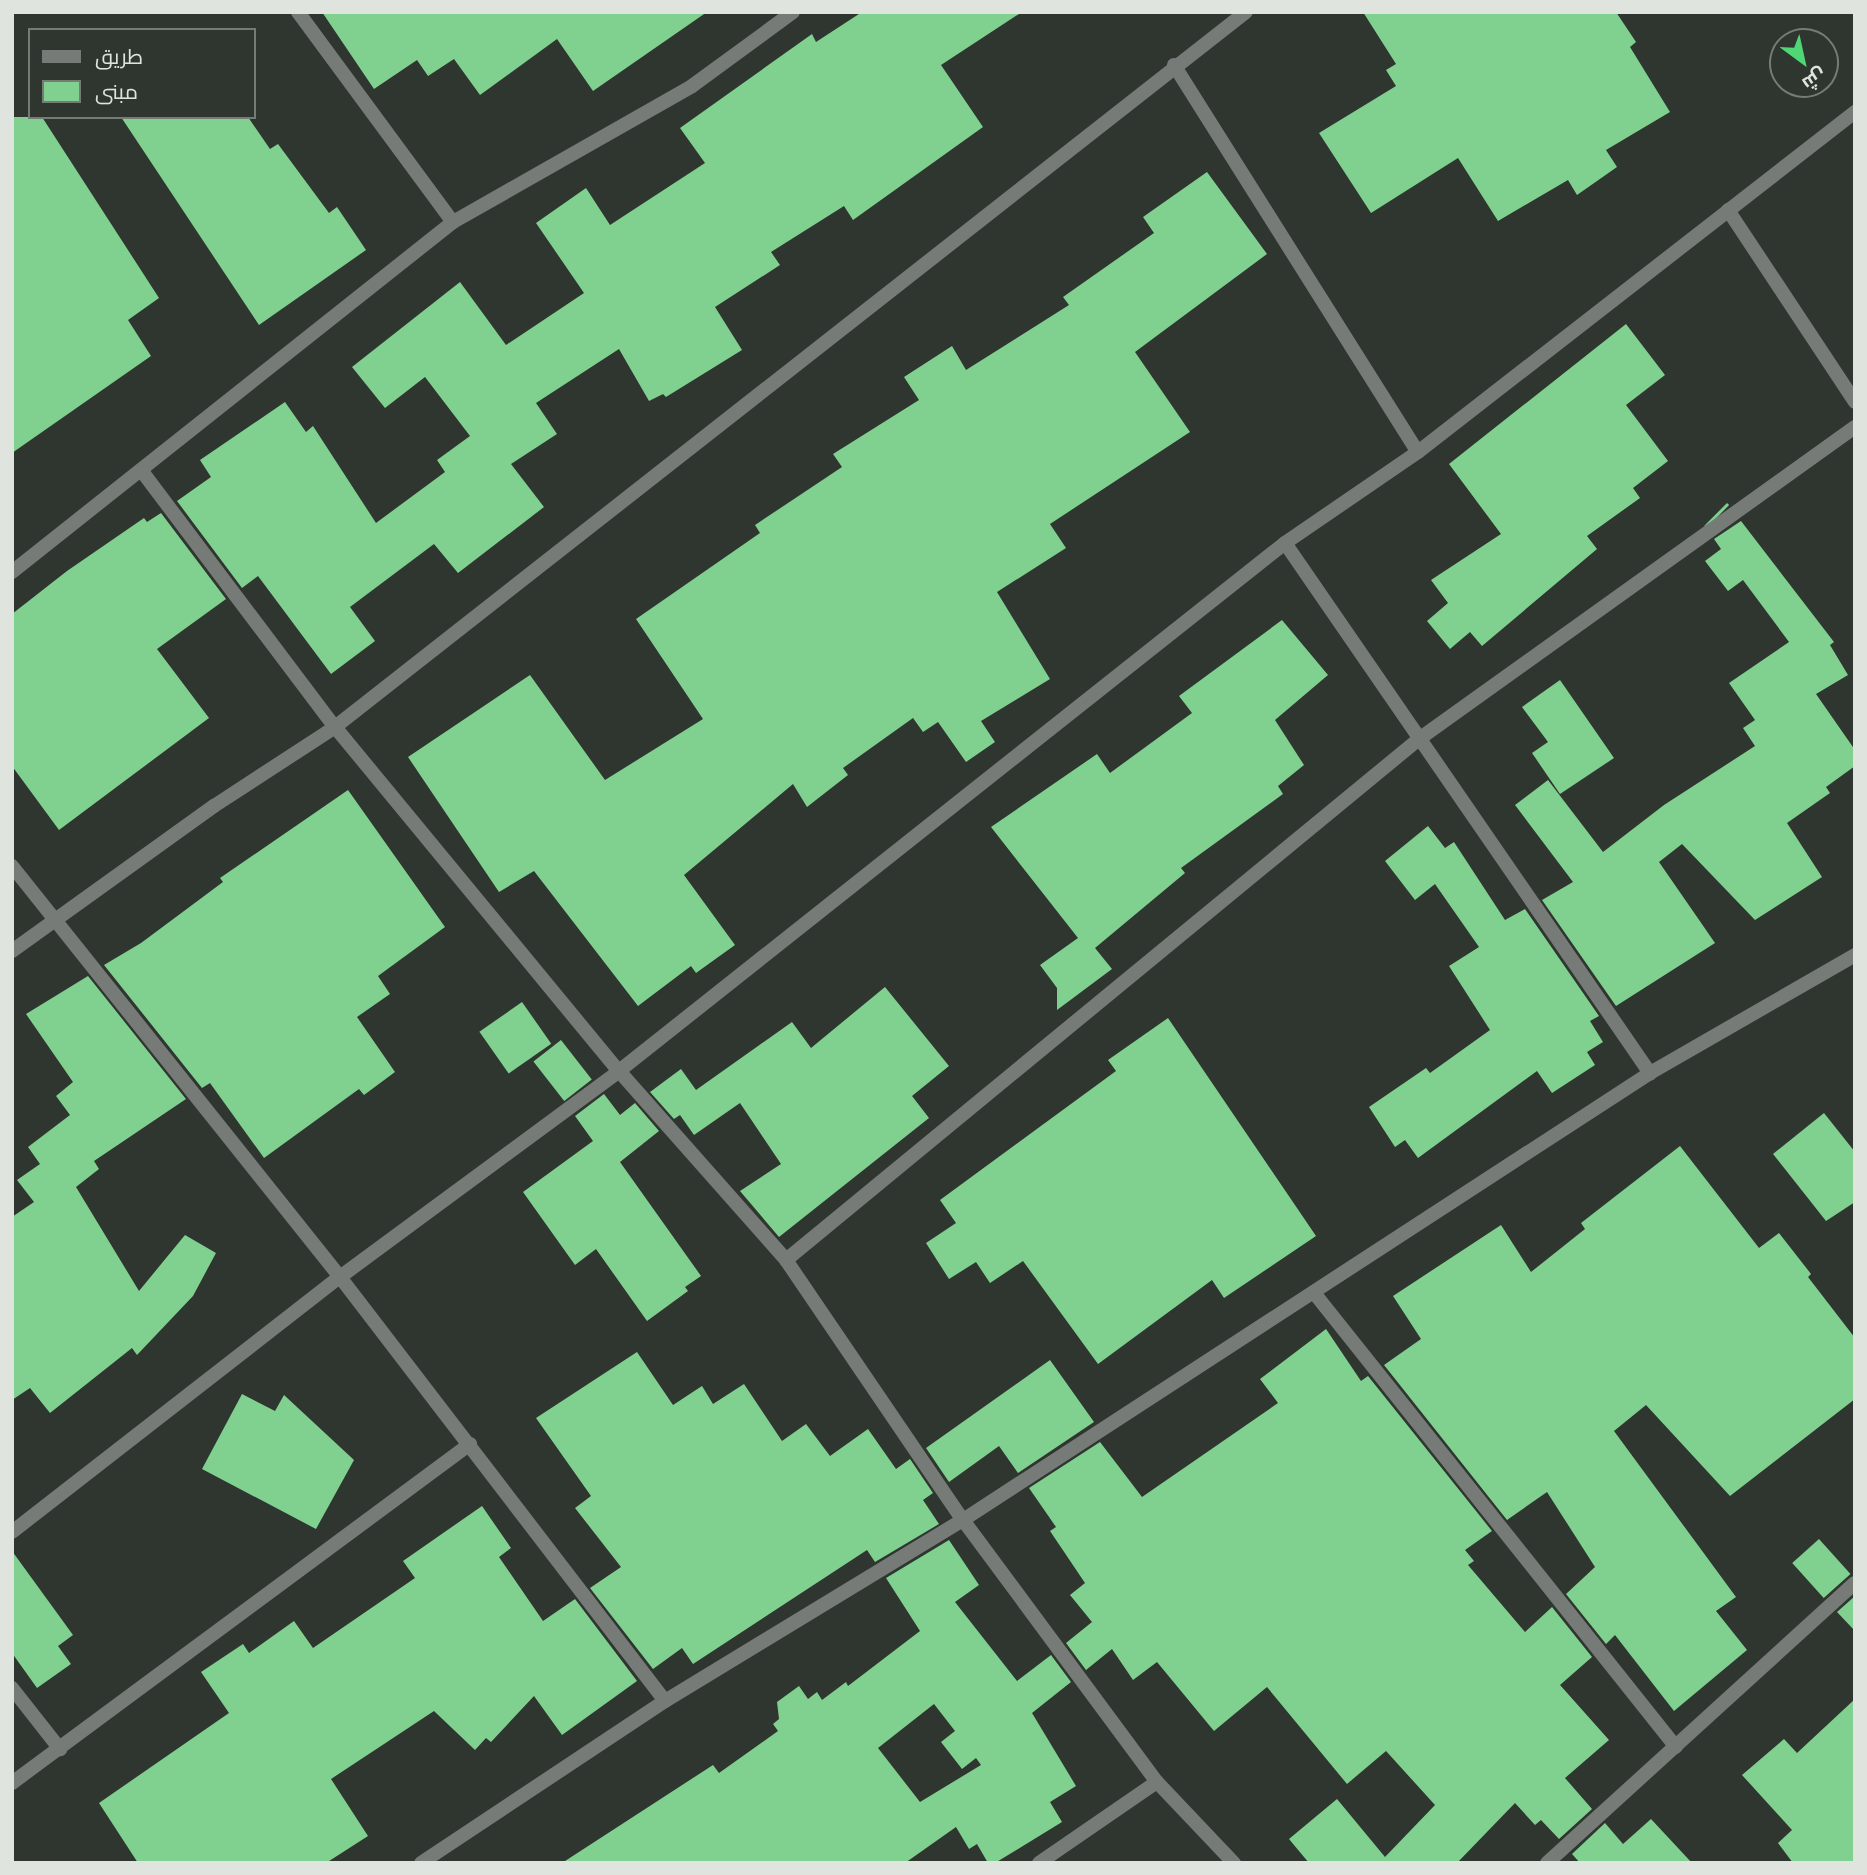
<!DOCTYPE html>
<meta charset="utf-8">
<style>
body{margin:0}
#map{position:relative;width:1867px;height:1875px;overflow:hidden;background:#2f3630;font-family:Poppins,Cairo,sans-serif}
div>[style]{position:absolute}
.building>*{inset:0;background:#80d090;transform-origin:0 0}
.street>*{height:14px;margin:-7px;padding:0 7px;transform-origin:7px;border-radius:7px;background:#777b78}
span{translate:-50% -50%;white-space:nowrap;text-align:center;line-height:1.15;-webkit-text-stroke:7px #2f3630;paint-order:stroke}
.frame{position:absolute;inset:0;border:14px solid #dfe4df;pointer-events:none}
.legend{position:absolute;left:28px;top:28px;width:228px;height:91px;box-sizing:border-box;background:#2f3630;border:2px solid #757c76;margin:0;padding:9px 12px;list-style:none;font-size:21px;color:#dfe4df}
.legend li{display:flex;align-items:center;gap:14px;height:35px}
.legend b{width:35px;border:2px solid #757c76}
.north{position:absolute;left:1769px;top:28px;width:70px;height:70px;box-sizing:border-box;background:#2f3630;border:2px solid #757c76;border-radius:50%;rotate:147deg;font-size:19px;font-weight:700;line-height:28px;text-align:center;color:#dfe4df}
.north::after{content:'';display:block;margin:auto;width:24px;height:32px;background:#4fd675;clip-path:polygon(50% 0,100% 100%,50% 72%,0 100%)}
</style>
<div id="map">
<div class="building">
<i style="clip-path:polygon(322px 12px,707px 12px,593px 91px,557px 39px,480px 95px,454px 59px,428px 76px,417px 60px,374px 89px)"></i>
<i style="clip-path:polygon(862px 12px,1022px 12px,941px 65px,983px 127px,853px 220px,844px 206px,771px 252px,780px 265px,715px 307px,742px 350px,666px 397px,663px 394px,649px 401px,619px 349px,536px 403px,557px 434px,511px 464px,544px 507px,458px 573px,434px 544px,350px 607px,375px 641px,331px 674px,258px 576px,242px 588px,177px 501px,211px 477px,200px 460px,285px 402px,306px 432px,313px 426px,376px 523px,445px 472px,437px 460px,470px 436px,425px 377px,385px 408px,352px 367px,460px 282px,506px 345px,584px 293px,536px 223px,586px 188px,610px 225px,705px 163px,680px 128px,812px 34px,816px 42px)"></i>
<i style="clip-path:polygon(1363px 12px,1616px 12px,1636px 42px,1630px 47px,1670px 112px,1606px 150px,1617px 167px,1577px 195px,1568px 180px,1498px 221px,1458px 158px,1371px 213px,1319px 133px,1396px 86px,1386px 70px,1396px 64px)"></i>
<i style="clip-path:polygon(12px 117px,42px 117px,159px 298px,128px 320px,151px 356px,12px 453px)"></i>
<i style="clip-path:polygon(121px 117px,248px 117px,270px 149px,278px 144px,329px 213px,337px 207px,366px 250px,259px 325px)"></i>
<i style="clip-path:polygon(1207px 172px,1267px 254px,1135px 352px,1190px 432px,1050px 524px,1066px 548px,997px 592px,1050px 679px,981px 721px,995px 742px,966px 762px,938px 722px,923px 732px,913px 718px,843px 768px,848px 775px,807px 807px,793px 784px,684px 875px,735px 945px,696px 973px,691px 966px,638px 1006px,534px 871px,499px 892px,408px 757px,530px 675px,605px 780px,703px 719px,636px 619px,760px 533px,755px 525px,842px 467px,833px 454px,919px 400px,904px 377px,952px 346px,966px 370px,1069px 305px,1063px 297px,1154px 233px,1143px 217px)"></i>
<i style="clip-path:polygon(1626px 324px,1665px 375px,1626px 405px,1668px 461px,1633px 488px,1640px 498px,1587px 536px,1597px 549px,1482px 646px,1470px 632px,1450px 649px,1427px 621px,1448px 603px,1431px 580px,1501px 534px,1449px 464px)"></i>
<i style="left:1727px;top:503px;width:3px;height:32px;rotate:45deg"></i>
<i style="clip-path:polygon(161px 513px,226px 599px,157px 649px,209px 718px,59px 830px,12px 766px,12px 614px,67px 571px,144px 518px,147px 522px)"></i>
<i style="clip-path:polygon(1741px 521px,1834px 642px,1830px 645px,1848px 675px,1816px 694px,1855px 750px,1855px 766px,1826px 787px,1830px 793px,1787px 823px,1822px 877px,1755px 920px,1682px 844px,1659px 862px,1715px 943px,1616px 1006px,1542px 900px,1573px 882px,1515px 805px,1548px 780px,1603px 852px,1664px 805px,1755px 746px,1743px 728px,1755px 720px,1729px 683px,1789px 642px,1743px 580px,1728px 591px,1705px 561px,1721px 549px,1714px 539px)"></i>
<i style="clip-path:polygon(1282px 620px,1328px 675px,1275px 720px,1304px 765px,1278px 786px,1283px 794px,1181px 868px,1185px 873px,1095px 948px,1112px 969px,1057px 1010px,1057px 988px,1040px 965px,1078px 938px,991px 827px,1097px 754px,1110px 773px,1192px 713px,1179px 696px)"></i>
<i style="clip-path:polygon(1560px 680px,1614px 758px,1560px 794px,1532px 753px,1548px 742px,1522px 707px)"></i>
<i style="clip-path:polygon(348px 790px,445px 927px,378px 976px,390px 994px,357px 1017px,395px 1072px,364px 1095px,359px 1089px,264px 1158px,210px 1083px,202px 1088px,104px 965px,141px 943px,223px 882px,220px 878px)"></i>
<i style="clip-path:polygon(1428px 826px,1445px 848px,1454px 842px,1505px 920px,1525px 909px,1599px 1016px,1590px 1021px,1603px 1042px,1587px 1052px,1595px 1065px,1552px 1093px,1537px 1071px,1418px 1158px,1405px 1140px,1395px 1147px,1369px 1107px,1426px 1068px,1430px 1073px,1490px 1030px,1449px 966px,1479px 947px,1435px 884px,1415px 900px,1385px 861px)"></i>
<i style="clip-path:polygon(88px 976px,186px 1099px,94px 1161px,99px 1169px,76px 1187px,139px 1291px,185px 1235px,216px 1253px,193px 1296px,137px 1355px,132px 1348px,50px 1413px,30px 1388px,12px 1400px,12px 1217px,34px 1202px,17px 1180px,40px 1164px,28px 1147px,70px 1115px,56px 1096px,73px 1082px,26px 1014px)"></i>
<i style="clip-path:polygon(885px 987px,949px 1066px,912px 1096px,929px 1118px,779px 1237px,740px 1191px,781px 1164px,740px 1103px,694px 1135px,680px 1115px,674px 1119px,650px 1092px,681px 1069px,696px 1090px,792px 1022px,811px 1048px)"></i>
<i style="left:522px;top:1002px;width:51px;height:52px;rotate:55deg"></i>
<i style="clip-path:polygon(1168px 1018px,1316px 1236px,1224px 1298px,1212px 1280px,1098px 1364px,1023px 1261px,990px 1283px,976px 1262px,949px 1279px,926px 1243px,956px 1223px,940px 1200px,1116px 1071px,1108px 1060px)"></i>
<i style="left:561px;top:1040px;width:50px;height:35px;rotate:52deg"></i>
<i style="clip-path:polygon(604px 1094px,620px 1115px,635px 1103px,659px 1131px,620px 1162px,701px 1276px,685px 1287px,688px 1291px,647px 1321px,596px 1249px,575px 1265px,523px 1192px,593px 1141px,575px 1116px)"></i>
<i style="clip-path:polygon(1824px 1113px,1855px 1152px,1855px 1202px,1826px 1221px,1773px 1154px)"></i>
<i style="clip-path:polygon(1680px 1146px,1759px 1248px,1779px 1233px,1811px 1274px,1808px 1277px,1855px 1338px,1855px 1399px,1730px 1496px,1646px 1405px,1614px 1431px,1736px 1597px,1716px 1611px,1747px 1650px,1674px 1711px,1615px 1635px,1606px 1644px,1566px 1594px,1595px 1567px,1547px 1492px,1507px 1520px,1384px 1365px,1421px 1339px,1393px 1296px,1501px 1225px,1531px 1272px,1585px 1229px,1581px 1223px)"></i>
<i style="clip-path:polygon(1326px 1329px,1361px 1381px,1368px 1376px,1492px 1531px,1465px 1550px,1474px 1561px,1468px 1565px,1525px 1632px,1552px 1607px,1592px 1657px,1560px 1685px,1609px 1740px,1565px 1778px,1592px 1809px,1559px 1839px,1541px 1820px,1535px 1825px,1515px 1803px,1457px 1863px,1309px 1863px,1289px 1839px,1337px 1799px,1385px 1857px,1435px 1805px,1386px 1751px,1347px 1784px,1267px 1687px,1214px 1731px,1157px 1662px,1133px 1680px,1112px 1649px,1086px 1670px,1066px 1643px,1092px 1622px,1070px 1595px,1085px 1583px,1050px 1531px,1056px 1527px,1029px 1488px,1100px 1442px,1142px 1497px,1278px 1403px,1260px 1379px)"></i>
<i style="clip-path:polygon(637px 1352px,673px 1405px,702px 1386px,713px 1404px,744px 1384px,782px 1441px,806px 1424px,830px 1456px,868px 1429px,896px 1469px,910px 1459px,933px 1493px,923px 1500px,939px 1524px,875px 1562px,867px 1550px,693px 1664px,682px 1648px,653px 1669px,590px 1588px,621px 1567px,575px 1508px,591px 1496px,536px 1418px)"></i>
<i style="clip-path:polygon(1050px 1360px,1094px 1422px,1018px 1473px,999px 1446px,949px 1482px,926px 1448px)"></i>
<i style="clip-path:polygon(242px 1394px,275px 1411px,284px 1395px,354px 1460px,316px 1529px,202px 1469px)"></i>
<i style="clip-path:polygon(482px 1506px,511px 1548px,499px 1557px,543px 1621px,575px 1599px,637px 1681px,562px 1735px,534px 1696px,491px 1742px,486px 1738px,475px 1750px,434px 1711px,331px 1779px,368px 1836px,326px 1863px,138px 1863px,99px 1803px,229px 1713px,201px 1672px,243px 1644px,249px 1653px,294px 1621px,313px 1648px,415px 1578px,403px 1561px)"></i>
<i style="left:1819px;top:1539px;width:47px;height:36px;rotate:48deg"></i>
<i style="clip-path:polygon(evenodd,949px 1540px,979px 1585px,955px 1602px,1017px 1681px,1051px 1655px,1071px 1682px,1032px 1713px,1076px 1786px,1050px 1802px,1062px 1822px,995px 1863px,988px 1863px,977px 1844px,969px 1849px,956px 1827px,905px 1863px,562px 1863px,713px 1765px,719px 1773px,778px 1731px,773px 1724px,779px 1719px,777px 1702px,799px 1686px,808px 1699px,817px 1692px,822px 1700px,846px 1682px,848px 1686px,920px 1631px,886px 1578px,949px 1540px,934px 1704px,955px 1731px,941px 1742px,962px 1769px,976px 1758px,981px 1765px,920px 1802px,878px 1748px,934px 1704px)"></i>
<i style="clip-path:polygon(12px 1551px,73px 1635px,58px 1646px,71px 1664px,37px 1688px,12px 1653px)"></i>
<i style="clip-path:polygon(1855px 1596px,1855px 1631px,1837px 1612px)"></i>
<i style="clip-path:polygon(1855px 1699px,1855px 1863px,1793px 1863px,1778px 1843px,1792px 1830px,1742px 1775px,1784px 1739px,1797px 1753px)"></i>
<i style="clip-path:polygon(1651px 1819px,1692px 1863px,1580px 1863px,1572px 1854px,1605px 1823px,1623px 1844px)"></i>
</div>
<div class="street">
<i style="left:298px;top:12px;width:261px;rotate:53.6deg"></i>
<i style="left:1174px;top:65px;width:457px;rotate:57.8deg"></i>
<i style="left:1728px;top:210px;width:230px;rotate:56.5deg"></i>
<i style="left:141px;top:470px;width:322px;rotate:53deg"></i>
<i style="left:335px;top:727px;width:446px;rotate:50.5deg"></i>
<i style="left:619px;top:1071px;width:252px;rotate:48.5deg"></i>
<i style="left:786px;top:1260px;width:315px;rotate:55.8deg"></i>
<i style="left:963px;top:1520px;width:326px;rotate:53.5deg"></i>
<i style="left:1157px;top:1782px;width:112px;rotate:46.5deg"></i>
<i style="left:1285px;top:543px;width:644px;rotate:55.45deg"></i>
<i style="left:12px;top:572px;width:563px;rotate:-38.44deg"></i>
<i style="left:453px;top:222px;width:275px;rotate:-29.6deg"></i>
<i style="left:692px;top:86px;width:125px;rotate:-36.2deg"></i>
<i style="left:12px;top:866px;width:526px;rotate:51.41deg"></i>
<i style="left:340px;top:1277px;width:534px;rotate:52.53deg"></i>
<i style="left:12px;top:951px;width:249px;rotate:-35.7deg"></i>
<i style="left:214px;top:806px;width:145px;rotate:-33.1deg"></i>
<i style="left:335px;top:727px;width:1158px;rotate:-38.13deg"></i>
<i style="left:786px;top:1260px;width:820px;rotate:-39.46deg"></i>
<i style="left:1419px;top:739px;width:536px;rotate:-35.59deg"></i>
<i style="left:1315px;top:1294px;width:579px;rotate:51.45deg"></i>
<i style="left:12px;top:1532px;width:415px;rotate:-37.9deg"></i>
<i style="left:340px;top:1277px;width:347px;rotate:-36.4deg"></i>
<i style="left:619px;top:1071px;width:850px;rotate:-38.41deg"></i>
<i style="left:1285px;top:543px;width:161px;rotate:-34.4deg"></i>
<i style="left:1418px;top:452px;width:554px;rotate:-37.88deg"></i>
<i style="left:12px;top:1688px;width:78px;rotate:51.8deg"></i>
<i style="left:12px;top:1783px;width:570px;rotate:-36.51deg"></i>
<i style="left:421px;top:1863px;width:293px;rotate:-33.6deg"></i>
<i style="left:665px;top:1701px;width:349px;rotate:-31.3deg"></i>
<i style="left:963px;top:1520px;width:820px;rotate:-33.05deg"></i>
<i style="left:1650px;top:1073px;width:237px;rotate:-29.9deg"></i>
<i style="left:1039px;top:1863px;width:143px;rotate:-34.5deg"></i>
<i style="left:1547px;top:1863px;width:416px;rotate:-42.3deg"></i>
</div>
<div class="frame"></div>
<ul class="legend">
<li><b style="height:9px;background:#777b78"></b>طريق</li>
<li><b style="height:19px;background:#80d090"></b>مبنى</li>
</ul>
<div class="north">ش</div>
</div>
